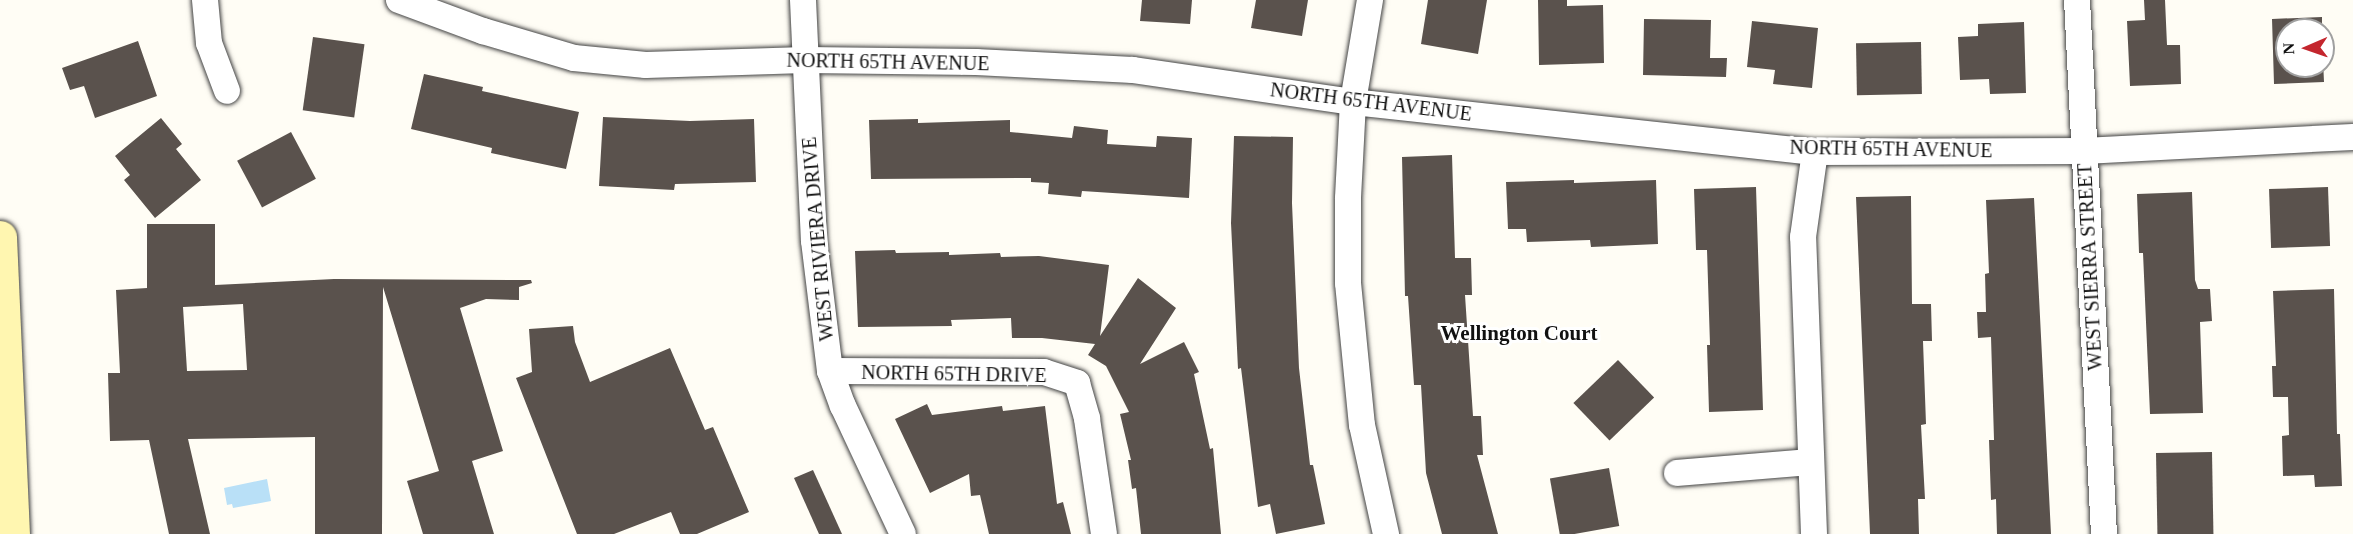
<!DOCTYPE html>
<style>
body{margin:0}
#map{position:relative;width:2353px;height:534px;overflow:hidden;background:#fffdf5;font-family:Georgia,serif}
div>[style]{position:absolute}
.water>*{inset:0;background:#b9e0f7}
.building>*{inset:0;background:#5a524d;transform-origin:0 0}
.roads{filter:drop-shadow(0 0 2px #444) drop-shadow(0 0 2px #444)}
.street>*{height:26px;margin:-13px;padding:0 13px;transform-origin:13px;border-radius:13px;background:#fff}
.secondary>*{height:33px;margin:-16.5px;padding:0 16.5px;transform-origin:16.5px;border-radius:16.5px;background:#fff6b0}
span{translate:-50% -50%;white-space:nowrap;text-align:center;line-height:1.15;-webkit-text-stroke:6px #fff;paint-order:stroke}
.street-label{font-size:20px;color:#111}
.neighbourhood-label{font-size:21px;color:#111;font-weight:700}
.north{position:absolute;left:2275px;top:18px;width:60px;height:60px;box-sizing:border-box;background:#fff;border:2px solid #a0a0a0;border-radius:50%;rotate:268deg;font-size:16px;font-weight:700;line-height:24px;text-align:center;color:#111}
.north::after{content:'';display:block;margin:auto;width:21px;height:27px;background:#c4262e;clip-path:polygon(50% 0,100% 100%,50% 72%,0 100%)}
</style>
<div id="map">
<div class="water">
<i style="clip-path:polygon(267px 479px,271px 501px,233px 508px,232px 504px,227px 505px,224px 488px)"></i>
</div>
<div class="building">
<i style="clip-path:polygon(1142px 0,1192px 0,1190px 24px,1140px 21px)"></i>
<i style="clip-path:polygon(1256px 0,1308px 0,1302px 36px,1251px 28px)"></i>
<i style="clip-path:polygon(1428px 0,1487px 0,1478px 54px,1421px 44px)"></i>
<i style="clip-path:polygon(1538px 0,1567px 0,1567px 6px,1603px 5px,1604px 63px,1539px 65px)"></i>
<i style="clip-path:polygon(2144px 0,2165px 0,2167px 45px,2180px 45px,2181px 84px,2130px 86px,2127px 21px,2145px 20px)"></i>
<i style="clip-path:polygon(2322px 17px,2322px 30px,2287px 30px,2287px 66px,2323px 66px,2323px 60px,2324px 82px,2274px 84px,2272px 19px)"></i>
<i style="clip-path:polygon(1644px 19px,1711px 20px,1710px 58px,1727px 58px,1726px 77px,1643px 75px)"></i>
<i style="clip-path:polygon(1752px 21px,1818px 28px,1812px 88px,1773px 84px,1775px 70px,1747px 67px)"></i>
<i style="clip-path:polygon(2024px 22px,2026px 93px,1990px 94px,1989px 79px,1960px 80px,1958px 37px,1978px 36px,1978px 24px)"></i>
<i style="left:313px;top:37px;width:52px;height:74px;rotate:8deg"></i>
<i style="clip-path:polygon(138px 41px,157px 96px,95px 118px,84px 86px,70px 90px,62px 68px)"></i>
<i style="left:1921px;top:42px;width:52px;height:65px;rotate:89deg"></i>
<i style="clip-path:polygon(424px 74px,483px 87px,482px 91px,579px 112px,566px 169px,491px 153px,492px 148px,411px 129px)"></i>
<i style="clip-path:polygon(603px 117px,690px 121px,754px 119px,756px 182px,675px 184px,674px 190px,599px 186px)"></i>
<i style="clip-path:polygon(161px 118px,182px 144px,176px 149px,201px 180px,155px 218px,124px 180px,130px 175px,115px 156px)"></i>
<i style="clip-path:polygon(918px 119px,918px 123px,1010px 120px,1010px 132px,1072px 138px,1074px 126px,1108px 130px,1107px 144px,1156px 147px,1157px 136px,1192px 138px,1189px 198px,1082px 191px,1081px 197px,1048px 194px,1049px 183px,1031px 182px,1031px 178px,871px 179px,869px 120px)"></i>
<i style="left:291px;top:132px;width:53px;height:61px;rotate:62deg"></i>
<i style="clip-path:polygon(1234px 136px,1293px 137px,1292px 203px,1299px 368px,1310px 465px,1313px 465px,1325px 524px,1276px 534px,1270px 504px,1258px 507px,1241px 368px,1238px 369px,1231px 223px)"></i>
<i style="clip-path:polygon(1452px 155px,1455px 258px,1471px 258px,1472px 295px,1465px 295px,1473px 416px,1481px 416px,1483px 455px,1477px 455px,1498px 534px,1442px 534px,1426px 473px,1421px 385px,1414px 385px,1408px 296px,1405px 296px,1402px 157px)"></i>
<i style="clip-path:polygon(1574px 180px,1574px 183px,1656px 180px,1658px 244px,1591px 247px,1590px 240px,1527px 242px,1526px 229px,1508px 229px,1506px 182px)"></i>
<i style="clip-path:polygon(1756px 187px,1763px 410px,1709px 412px,1707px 345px,1710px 345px,1707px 250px,1696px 250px,1694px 189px)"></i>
<i style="left:2328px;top:187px;width:59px;height:59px;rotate:88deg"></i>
<i style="clip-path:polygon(2192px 192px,2195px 280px,2198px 289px,2210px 289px,2212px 321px,2200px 322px,2203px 413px,2150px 414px,2143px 253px,2139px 253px,2137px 194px)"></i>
<i style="clip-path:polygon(1911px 196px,1912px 304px,1931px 304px,1932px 341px,1923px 341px,1926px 424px,1921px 425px,1925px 499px,1918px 499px,1919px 534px,1870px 534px,1856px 197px)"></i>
<i style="clip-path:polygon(2034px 198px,2051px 534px,1997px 534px,1996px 499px,1991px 500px,1989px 440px,1994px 440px,1991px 337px,1978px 338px,1977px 312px,1986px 312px,1985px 274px,1989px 273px,1986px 200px)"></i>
<i style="clip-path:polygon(evenodd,147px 224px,215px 224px,215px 285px,334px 279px,531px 280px,532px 283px,519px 287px,519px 300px,486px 299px,460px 308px,503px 451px,472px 461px,494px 534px,423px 534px,407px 481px,439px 471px,383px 287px,382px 534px,315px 534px,315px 437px,188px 439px,210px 534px,169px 534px,149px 440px,110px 441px,108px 373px,120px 373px,116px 290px,147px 288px,147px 224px,243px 304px,247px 370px,187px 371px,183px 307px,243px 304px)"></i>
<i style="clip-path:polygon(895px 250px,896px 253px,949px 252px,949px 255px,1000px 253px,1001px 257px,1039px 256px,1109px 265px,1100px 336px,1138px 278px,1176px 308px,1140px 364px,1184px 342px,1199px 372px,1194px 374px,1210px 449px,1213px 448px,1221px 534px,1141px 534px,1136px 488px,1132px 489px,1128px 460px,1131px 460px,1120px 414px,1129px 412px,1106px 366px,1088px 355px,1095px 344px,1042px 338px,1012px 338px,1011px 318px,951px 320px,952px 326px,858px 327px,855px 251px)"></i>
<i style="clip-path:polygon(2334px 289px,2337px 434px,2340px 434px,2342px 486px,2315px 487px,2314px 475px,2283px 476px,2282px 436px,2289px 435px,2288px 397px,2273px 397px,2272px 366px,2276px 366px,2273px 291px)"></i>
<i style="clip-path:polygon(573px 326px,575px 342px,590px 382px,670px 348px,705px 430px,713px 427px,749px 512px,697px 534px,680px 534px,671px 512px,614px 534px,577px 534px,516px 378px,532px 372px,529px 329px)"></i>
<i style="left:1618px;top:360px;width:52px;height:62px;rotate:46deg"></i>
<i style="clip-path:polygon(927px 404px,932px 415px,1002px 406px,1003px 411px,1045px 406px,1057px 504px,1063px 502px,1071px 534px,989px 534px,980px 495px,971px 496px,969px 474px,930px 493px,895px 419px)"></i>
<i style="left:2212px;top:452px;width:82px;height:56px;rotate:89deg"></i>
<i style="left:1609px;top:468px;width:59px;height:60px;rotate:80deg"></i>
<i style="clip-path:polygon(813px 470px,842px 534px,819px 534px,794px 478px)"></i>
</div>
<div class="roads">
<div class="street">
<i style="left:205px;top:0;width:43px;rotate:84.7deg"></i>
<i style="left:209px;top:43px;width:51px;rotate:69.4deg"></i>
<i style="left:399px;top:0;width:90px;rotate:20.3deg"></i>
<i style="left:483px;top:31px;width:95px;rotate:16.5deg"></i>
<i style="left:574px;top:58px;width:72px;rotate:5.6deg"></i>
<i style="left:646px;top:65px;width:159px;rotate:-1.8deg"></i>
<i style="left:805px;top:60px;width:171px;rotate:0.7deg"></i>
<i style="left:976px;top:62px;width:157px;rotate:2.9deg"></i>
<i style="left:1133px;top:70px;width:222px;rotate:8.3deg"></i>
<i style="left:1353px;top:102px;width:465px;rotate:6.2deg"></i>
<i style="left:1815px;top:152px;width:269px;rotate:-0.2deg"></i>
<i style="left:2084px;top:151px;width:269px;rotate:-3deg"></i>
<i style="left:803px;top:0;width:241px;rotate:87.4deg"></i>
<i style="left:814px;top:241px;width:131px;rotate:83deg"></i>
<i style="left:830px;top:371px;width:37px;rotate:70deg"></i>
<i style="left:843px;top:406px;width:141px;rotate:64.9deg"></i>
<i style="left:1370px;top:0;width:103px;rotate:99.5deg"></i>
<i style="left:1353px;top:102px;width:97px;rotate:93deg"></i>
<i style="left:1348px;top:199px;width:84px;rotate:90deg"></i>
<i style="left:1348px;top:283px;width:143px;rotate:84.4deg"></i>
<i style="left:1362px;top:425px;width:112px;rotate:77.6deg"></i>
<i style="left:2077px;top:0;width:535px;rotate:87.11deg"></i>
<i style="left:830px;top:371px;width:214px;rotate:0.3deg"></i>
<i style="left:1044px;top:372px;width:35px;rotate:18deg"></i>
<i style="left:1077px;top:383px;width:37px;rotate:74deg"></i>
<i style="left:1087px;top:419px;width:116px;rotate:81.6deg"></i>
<i style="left:1677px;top:473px;width:133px;rotate:-4.7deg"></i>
<i style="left:1814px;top:534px;width:297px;rotate:-92.1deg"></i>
<i style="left:1803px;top:237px;width:86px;rotate:-82deg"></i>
</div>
<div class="secondary">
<i style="left:0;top:237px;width:297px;rotate:87.5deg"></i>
</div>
</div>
<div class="street-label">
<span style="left:888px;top:62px;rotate:1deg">NORTH 65TH AVENUE</span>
<span style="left:1371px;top:102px;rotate:7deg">NORTH 65TH AVENUE</span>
<span style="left:1891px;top:149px;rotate:1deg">NORTH 65TH AVENUE</span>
<span style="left:818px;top:239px;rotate:-95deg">WEST RIVIERA DRIVE</span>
<span style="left:2090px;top:267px;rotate:-93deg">WEST SIERRA STREET</span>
<span style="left:954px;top:374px;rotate:1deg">NORTH 65TH DRIVE</span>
</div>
<div class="neighbourhood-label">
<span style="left:1519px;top:333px">Wellington Court</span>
</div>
<div class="north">N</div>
</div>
